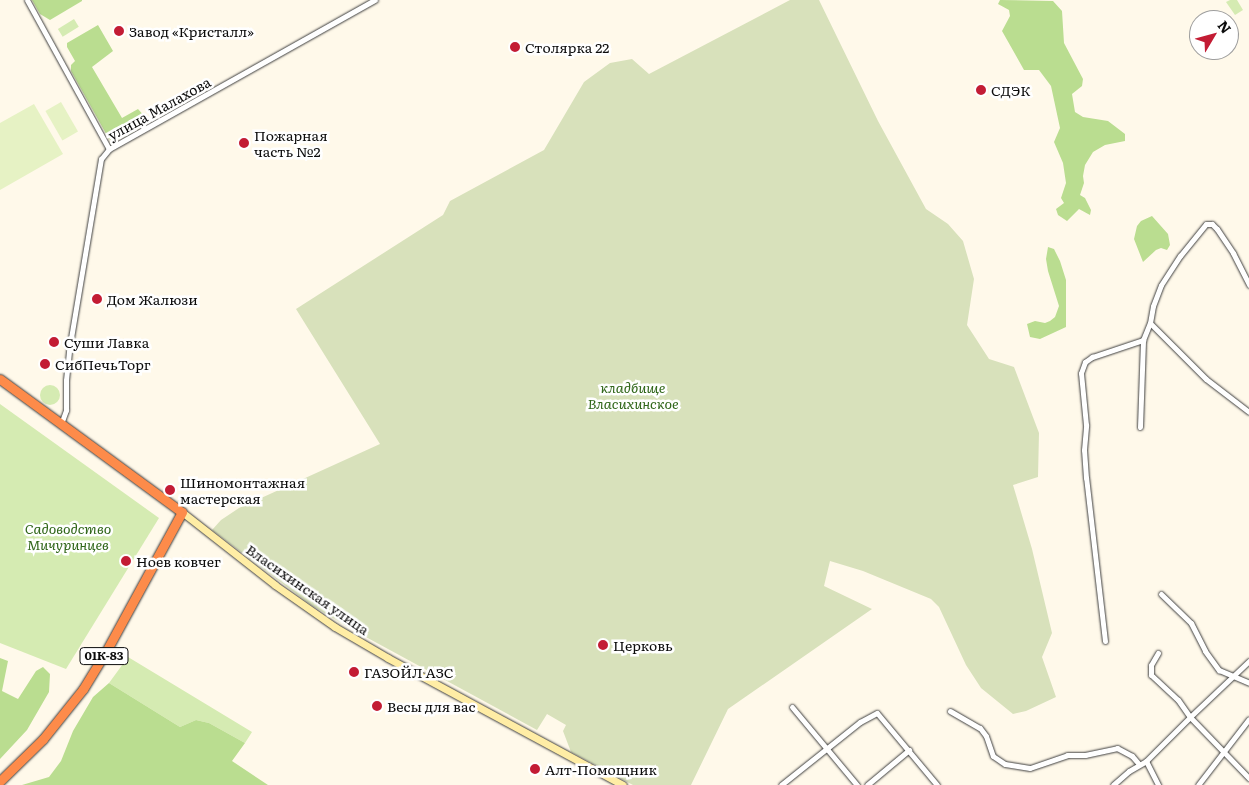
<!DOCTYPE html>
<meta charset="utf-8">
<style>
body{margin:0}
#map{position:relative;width:1249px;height:785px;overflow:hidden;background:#fff9ea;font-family:Literata,serif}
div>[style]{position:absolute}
.green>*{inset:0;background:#d5ebb2;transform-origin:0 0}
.round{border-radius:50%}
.forest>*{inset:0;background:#badd90}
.cemetery>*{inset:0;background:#d8e1bb}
.pitch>*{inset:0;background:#e6f2c4;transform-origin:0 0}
.roads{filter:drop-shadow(0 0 1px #3f3f3f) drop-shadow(0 0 1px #3f3f3f)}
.street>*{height:5px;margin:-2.5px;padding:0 2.5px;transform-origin:2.5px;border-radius:2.5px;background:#fff}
.secondary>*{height:7px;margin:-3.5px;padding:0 3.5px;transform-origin:3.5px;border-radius:3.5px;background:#ffeda5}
.highway>*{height:9px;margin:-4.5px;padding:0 4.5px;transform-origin:4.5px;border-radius:4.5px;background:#fd8b4a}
.dots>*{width:14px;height:14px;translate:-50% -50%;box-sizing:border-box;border:2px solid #fff;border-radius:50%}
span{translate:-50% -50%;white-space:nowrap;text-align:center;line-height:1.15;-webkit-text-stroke:5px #fff;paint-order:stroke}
.shield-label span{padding:1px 4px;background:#fff;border:1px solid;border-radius:4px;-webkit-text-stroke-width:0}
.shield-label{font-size:12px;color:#0c0c0c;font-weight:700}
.poi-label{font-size:14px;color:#0c0c0c}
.left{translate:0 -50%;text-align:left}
.street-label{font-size:14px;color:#0c0c0c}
.park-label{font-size:14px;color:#306619;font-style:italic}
.north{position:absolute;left:1189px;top:10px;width:50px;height:50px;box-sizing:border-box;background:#fff;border:1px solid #9e9e9e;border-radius:50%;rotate:53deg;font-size:14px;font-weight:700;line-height:20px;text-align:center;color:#0c0c0c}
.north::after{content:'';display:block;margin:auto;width:18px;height:22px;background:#c31c34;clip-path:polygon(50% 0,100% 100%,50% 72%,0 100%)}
</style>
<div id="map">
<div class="green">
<i style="clip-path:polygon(1230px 0,1237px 0,1243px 10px,1235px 15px,1226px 2px)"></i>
<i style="left:74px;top:19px;width:9px;height:19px;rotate:58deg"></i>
<i class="round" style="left:40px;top:385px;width:20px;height:20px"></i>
<i style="clip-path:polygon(0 404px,159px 518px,66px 669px,0 643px)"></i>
<i style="clip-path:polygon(128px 657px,252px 732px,245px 743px,209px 723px,196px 720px,180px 727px,109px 683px)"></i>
</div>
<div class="forest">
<i style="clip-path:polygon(32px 0,82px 0,82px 1px,50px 20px,40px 14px)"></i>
<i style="clip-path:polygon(1000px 0,1053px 1px,1062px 11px,1064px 43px,1083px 79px,1082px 86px,1072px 94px,1075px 112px,1083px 117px,1108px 121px,1125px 134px,1125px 141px,1105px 145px,1093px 152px,1085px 165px,1083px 176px,1084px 183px,1080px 195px,1085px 198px,1091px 210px,1090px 215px,1079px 209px,1067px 221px,1058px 215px,1056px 209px,1064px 203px,1061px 198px,1066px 183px,1063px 163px,1054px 142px,1060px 128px,1051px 86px,1039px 70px,1024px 70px,1002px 31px,1010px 16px,1009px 10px,998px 4px)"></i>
<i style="clip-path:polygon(98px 25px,113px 51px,92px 67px,122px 118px,138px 109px,146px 118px,144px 124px,132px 133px,113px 141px,109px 139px,71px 71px,71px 65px,75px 61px,67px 47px,67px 43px)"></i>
<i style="clip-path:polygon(1152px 216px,1168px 234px,1170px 245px,1167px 250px,1161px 248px,1156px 250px,1143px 262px,1134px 239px,1137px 226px,1141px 221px)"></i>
<i style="clip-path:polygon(1048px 247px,1054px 249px,1060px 261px,1066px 280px,1066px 327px,1040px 339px,1030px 337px,1027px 324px,1035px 321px,1045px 323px,1050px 321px,1055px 317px,1059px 306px,1048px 271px,1046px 259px)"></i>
<i style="clip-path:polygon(0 658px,8px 661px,2px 691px,18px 699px,36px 671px,43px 667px,50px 674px,49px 692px,27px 730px,0 759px)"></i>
<i style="clip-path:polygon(109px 683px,180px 727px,196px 720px,209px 723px,245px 743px,232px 761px,268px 785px,22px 785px,49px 777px,61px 761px,73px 731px,93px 697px)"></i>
</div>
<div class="cemetery">
<i style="clip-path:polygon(790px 0,819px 0,878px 121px,926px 209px,948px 224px,963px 241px,974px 279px,967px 325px,989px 359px,1014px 367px,1039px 433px,1038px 477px,1013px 485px,1032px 549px,1052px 633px,1042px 657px,1056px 697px,1026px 711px,1013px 714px,981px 688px,966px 665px,939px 607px,931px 599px,863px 571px,830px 561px,824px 586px,872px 609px,728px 709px,691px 785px,633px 785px,571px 752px,563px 731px,566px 725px,547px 714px,537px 730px,353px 630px,311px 605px,212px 530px,221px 520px,239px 508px,380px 444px,296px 309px,443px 215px,450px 201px,544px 150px,584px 82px,610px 63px,632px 59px,649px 74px)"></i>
</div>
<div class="pitch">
<i style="left:61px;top:102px;width:34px;height:18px;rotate:60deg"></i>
<i style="clip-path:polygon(34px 104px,63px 154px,0 190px,0 123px)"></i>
</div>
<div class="roads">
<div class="street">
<i style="left:27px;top:0;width:170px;rotate:61.2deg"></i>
<i style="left:1150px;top:323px;width:17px;rotate:-80deg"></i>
<i style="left:1153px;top:306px;width:22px;rotate:-69deg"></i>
<i style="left:1161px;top:285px;width:35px;rotate:-57deg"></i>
<i style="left:1180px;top:256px;width:41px;rotate:-50.9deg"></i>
<i style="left:1206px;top:224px;width:6px"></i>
<i style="left:1212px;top:224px;width:7px;rotate:45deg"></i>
<i style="left:1217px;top:229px;width:29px;rotate:56deg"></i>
<i style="left:1233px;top:253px;width:36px;rotate:63deg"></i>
<i style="left:61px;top:424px;width:15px;rotate:-70deg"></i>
<i style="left:66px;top:410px;width:30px;rotate:-90deg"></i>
<i style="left:66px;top:380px;width:36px;rotate:-84deg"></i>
<i style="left:70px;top:344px;width:188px;rotate:-80.5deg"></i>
<i style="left:101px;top:159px;width:13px;rotate:-51deg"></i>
<i style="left:109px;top:149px;width:305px;rotate:-29.3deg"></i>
<i style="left:1140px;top:427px;width:87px;rotate:-88deg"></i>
<i style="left:1143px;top:340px;width:18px;rotate:-68deg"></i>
<i style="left:1150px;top:323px;width:79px;rotate:45deg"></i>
<i style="left:1206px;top:379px;width:54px;rotate:37.5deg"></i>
<i style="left:1161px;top:594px;width:42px;rotate:44deg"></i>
<i style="left:1191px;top:623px;width:31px;rotate:63deg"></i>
<i style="left:1205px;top:651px;width:24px;rotate:54deg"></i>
<i style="left:1219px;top:670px;width:33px;rotate:23deg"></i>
<i style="left:1105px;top:641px;width:164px;rotate:-96.6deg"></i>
<i style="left:1086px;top:478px;width:28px;rotate:-94deg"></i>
<i style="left:1084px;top:450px;width:25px;rotate:-85deg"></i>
<i style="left:1086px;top:425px;width:52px;rotate:-95.5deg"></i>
<i style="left:1081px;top:373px;width:12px;rotate:-70deg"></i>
<i style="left:1085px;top:362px;width:9px;rotate:-36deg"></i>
<i style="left:1092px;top:357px;width:54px;rotate:-18.4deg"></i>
<i style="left:1249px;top:661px;width:81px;rotate:136.5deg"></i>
<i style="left:1190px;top:717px;width:85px;rotate:46deg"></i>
<i style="left:792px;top:707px;width:102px;rotate:50.2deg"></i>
<i style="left:950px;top:711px;width:34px;rotate:30deg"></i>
<i style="left:980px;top:728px;width:10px;rotate:53deg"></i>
<i style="left:986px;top:736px;width:21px;rotate:71deg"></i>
<i style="left:993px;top:756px;width:14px;rotate:34deg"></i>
<i style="left:1005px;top:764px;width:25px;rotate:9deg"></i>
<i style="left:1030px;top:768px;width:39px;rotate:-19deg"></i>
<i style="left:1067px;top:755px;width:18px"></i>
<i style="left:1085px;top:755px;width:33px;rotate:-12deg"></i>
<i style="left:1117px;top:748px;width:17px;rotate:28deg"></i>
<i style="left:1132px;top:756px;width:11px;rotate:49deg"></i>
<i style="left:1146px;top:761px;width:27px;rotate:63deg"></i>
<i style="left:781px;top:785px;width:101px;rotate:-38.6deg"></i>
<i style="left:860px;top:722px;width:19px;rotate:-28deg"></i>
<i style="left:877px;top:713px;width:94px;rotate:50.2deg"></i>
<i style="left:867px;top:785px;width:55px;rotate:-39.8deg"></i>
<i style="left:1113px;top:785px;width:21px;rotate:-41deg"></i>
<i style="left:1129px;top:771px;width:20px;rotate:-30deg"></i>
<i style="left:1146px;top:761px;width:62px;rotate:-45deg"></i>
<i style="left:1190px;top:717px;width:21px;rotate:-125deg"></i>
<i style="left:1178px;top:700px;width:37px;rotate:-137deg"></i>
<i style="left:1151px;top:675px;width:10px;rotate:-90deg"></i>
<i style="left:1151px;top:665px;width:14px;rotate:-60deg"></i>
<i style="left:1198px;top:785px;width:83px;rotate:-52.3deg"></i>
</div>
<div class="secondary">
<i style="left:182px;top:512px;width:118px;rotate:38.1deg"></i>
<i style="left:275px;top:585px;width:73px;rotate:35deg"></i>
<i style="left:335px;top:627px;width:61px;rotate:30.3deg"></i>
<i style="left:388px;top:658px;width:267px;rotate:28.4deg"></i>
</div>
<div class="highway">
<i style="left:0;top:379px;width:225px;rotate:36.2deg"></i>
<i style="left:182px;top:512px;width:161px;rotate:118.6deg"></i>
<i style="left:105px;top:653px;width:42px;rotate:121.4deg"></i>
<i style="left:83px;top:689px;width:64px;rotate:128.7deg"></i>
<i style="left:43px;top:739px;width:60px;rotate:135.7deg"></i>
</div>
</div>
<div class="dots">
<i style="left:119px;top:31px;background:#c31c34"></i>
<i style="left:515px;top:47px;background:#c31c34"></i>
<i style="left:981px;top:90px;background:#c31c34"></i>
<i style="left:244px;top:143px;background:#c31c34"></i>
<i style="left:97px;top:299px;background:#c31c34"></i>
<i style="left:54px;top:342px;background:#c31c34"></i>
<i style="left:45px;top:364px;background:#c31c34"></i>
<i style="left:170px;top:490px;background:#c31c34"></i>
<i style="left:126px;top:561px;background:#c31c34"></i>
<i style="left:603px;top:645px;background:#c31c34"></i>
<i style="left:354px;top:672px;background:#c31c34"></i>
<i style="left:377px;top:706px;background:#c31c34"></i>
<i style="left:535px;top:769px;background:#c31c34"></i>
</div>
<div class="shield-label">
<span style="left:104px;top:656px">01К-83</span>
</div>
<div class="poi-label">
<span class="left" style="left:129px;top:31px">Завод «Кристалл»</span>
<span class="left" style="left:525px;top:47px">Столярка 22</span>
<span class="left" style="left:991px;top:90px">СДЭК</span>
<span class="left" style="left:254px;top:143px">Пожарная<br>часть №2</span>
<span class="left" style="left:107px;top:299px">Дом Жалюзи</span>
<span class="left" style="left:64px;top:342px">Суши Лавка</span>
<span class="left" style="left:55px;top:364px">СибПечьТорг</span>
<span class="left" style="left:180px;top:490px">Шиномонтажная<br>мастерская</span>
<span class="left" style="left:136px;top:561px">Ноев ковчег</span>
<span class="left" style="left:613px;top:645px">Церковь</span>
<span class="left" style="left:364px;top:672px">ГАЗОЙЛ АЗС</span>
<span class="left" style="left:387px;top:706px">Весы для вас</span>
<span class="left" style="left:545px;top:769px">Алт-Помощник</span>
</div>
<div class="street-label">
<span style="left:159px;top:108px;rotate:-29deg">улица Малахова</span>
<span style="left:308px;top:589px;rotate:35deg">Власихинская улица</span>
</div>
<div class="park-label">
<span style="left:633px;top:395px">кладбище<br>Власихинское</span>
<span style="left:68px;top:536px">Садоводство<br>Мичуринцев</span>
</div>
<div class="north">N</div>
</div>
